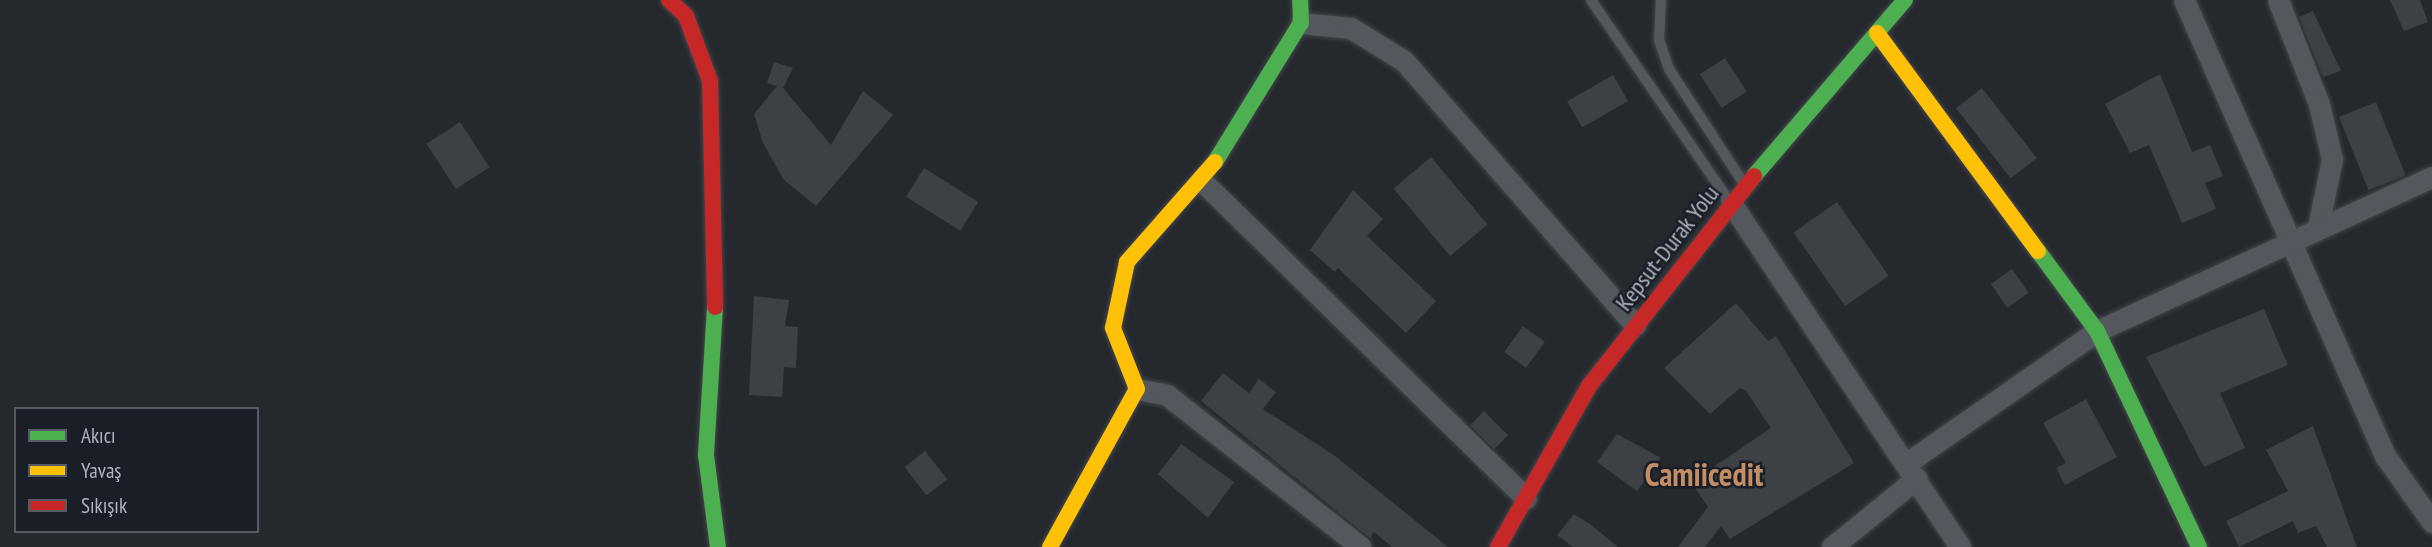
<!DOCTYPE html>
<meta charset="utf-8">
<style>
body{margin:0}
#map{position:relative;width:2432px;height:547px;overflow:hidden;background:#25292e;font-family:"PT Sans Narrow",sans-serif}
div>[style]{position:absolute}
.building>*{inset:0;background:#3d4045;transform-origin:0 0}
.roads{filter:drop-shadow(0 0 2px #424549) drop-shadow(0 0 2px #424549)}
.lane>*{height:10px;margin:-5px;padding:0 5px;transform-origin:5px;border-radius:5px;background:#54575d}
.street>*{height:21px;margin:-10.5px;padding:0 10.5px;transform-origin:10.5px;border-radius:10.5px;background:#54575d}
.fast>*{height:16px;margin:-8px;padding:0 8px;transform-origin:8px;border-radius:8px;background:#4caf50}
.slow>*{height:16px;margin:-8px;padding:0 8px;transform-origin:8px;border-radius:8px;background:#ffc107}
.jam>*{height:16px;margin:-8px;padding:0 8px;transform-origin:8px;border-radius:8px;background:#c62828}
span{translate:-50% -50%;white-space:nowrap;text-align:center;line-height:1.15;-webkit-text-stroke:5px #1a1f27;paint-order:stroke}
.street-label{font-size:24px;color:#aeb5c0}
.district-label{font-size:32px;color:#c38e66;font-weight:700}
.legend{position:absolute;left:14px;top:407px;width:245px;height:126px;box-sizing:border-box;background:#1a1f27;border:2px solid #555b64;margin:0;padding:9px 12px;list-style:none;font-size:21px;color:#aeb5c0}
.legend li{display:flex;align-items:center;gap:14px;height:35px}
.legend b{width:35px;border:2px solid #555b64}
</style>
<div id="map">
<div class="building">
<i style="clip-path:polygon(2390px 0,2420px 0,2428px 22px,2404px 31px)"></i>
<i style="clip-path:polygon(2313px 11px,2341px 71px,2323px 77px,2299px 17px)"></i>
<i style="left:1725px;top:58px;width:40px;height:30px;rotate:57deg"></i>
<i style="clip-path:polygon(774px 62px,793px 68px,783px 88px,831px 145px,863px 91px,893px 115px,816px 206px,784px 180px,763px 143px,754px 114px,777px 86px,767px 83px)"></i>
<i style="clip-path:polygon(2160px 74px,2192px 152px,2210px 145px,2223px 176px,2205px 183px,2216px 209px,2182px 223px,2149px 145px,2130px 153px,2105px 104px)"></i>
<i style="left:1613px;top:75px;width:30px;height:53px;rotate:60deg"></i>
<i style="left:1982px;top:88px;width:89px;height:33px;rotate:52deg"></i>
<i style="left:2376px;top:102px;width:79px;height:40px;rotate:68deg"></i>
<i style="left:460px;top:122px;width:54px;height:40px;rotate:57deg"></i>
<i style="left:1431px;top:157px;width:88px;height:49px;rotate:50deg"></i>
<i style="left:924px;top:168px;width:64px;height:34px;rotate:32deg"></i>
<i style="clip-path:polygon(1353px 190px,1383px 219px,1367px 236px,1436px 301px,1406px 333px,1338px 268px,1335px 272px,1310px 250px)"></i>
<i style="left:1837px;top:202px;width:90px;height:53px;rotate:55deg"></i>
<i style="left:2012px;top:269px;width:29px;height:26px;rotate:55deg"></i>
<i style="clip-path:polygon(754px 296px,789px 300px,785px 326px,798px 327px,796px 368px,784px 367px,782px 397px,749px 395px)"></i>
<i style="clip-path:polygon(1736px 303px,1768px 341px,1776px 336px,1854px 463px,1730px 539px,1721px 526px,1705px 547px,1678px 547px,1708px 507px,1691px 482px,1771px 428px,1746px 391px,1740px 388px,1710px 414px,1664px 368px)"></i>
<i style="clip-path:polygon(2264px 309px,2288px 365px,2220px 393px,2245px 448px,2204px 467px,2146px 357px)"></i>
<i style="left:1523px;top:326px;width:27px;height:32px;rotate:36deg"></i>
<i style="clip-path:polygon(1223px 373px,1249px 393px,1259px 379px,1276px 392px,1263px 409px,1335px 456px,1448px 547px,1392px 547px,1374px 532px,1370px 538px,1201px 401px)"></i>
<i style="clip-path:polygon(2086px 399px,2117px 457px,2065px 485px,2056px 468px,2066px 463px,2043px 423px)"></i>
<i style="left:1484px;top:411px;width:34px;height:20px;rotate:45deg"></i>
<i style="clip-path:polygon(2313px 426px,2357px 547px,2327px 547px,2316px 526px,2298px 533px,2293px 521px,2239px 547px,2226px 521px,2288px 491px,2266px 450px)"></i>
<i style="clip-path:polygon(1617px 434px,1661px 458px,1637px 491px,1597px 462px)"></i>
<i style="clip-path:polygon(1181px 444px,1234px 482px,1208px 518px,1158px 474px)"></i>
<i style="left:925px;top:451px;width:36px;height:26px;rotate:52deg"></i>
<i style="clip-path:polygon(1574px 514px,1590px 524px,1618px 547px,1573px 547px,1557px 535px)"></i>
</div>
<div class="roads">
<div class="lane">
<i style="left:1591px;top:0;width:244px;rotate:55.5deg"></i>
<i style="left:1661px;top:0;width:40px;rotate:92.9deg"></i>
<i style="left:1659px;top:40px;width:31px;rotate:71deg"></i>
<i style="left:1669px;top:69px;width:137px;rotate:56.9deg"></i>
</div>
<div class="street">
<i style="left:2184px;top:0;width:500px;rotate:66.2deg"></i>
<i style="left:2386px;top:457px;width:80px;rotate:54.7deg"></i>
<i style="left:2278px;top:0;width:112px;rotate:68.5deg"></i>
<i style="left:2319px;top:104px;width:57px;rotate:76.7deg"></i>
<i style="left:2332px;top:159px;width:69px;rotate:101.6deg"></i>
<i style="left:1301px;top:23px;width:50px;rotate:5.7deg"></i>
<i style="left:1351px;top:28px;width:62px;rotate:31.9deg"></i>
<i style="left:1404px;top:61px;width:351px;rotate:48.8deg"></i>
<i style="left:1203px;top:182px;width:452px;rotate:44.4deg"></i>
<i style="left:1731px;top:203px;width:413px;rotate:56.3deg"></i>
<i style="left:1137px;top:389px;width:31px;rotate:11deg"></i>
<i style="left:1167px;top:395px;width:246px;rotate:38.1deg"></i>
<i style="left:1907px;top:463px;width:231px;rotate:-34.8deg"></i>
<i style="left:2097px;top:331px;width:369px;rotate:-24.7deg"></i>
<i style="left:1832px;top:547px;width:109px;rotate:-39.1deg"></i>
</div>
<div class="fast">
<i style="left:1215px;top:162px;width:163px;rotate:-58.3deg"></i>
<i style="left:1301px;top:23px;width:23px;rotate:-92deg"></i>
<i style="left:1754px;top:176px;width:232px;rotate:-49.4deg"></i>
<i style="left:2038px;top:251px;width:99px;rotate:53.6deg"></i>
<i style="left:2097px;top:331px;width:239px;rotate:64.7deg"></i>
<i style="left:715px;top:307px;width:148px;rotate:93.5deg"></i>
<i style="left:706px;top:455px;width:93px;rotate:82.6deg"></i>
</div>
<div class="slow">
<i style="left:1877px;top:33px;width:271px;rotate:53.6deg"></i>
<i style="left:1050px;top:547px;width:180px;rotate:-61.2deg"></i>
<i style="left:1137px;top:389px;width:66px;rotate:-111.5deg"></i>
<i style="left:1113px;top:328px;width:67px;rotate:-78deg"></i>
<i style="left:1127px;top:262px;width:133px;rotate:-48.7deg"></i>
</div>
<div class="jam">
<i style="left:669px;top:0;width:23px;rotate:43deg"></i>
<i style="left:686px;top:16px;width:69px;rotate:69.7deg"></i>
<i style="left:710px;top:81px;width:226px;rotate:88.7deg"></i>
<i style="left:1498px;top:547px;width:185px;rotate:-60.5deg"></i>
<i style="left:1589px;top:386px;width:267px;rotate:-51.8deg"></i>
</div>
</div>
<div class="street-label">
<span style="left:1667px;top:248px;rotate:-52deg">Kepsut-Durak Yolu</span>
</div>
<div class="district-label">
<span style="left:1704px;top:474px">Camiicedit</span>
</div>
<ul class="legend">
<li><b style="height:9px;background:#4caf50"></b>Akıcı</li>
<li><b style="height:9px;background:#ffc107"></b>Yavaş</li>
<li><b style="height:9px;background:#c62828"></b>Sıkışık</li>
</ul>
</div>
